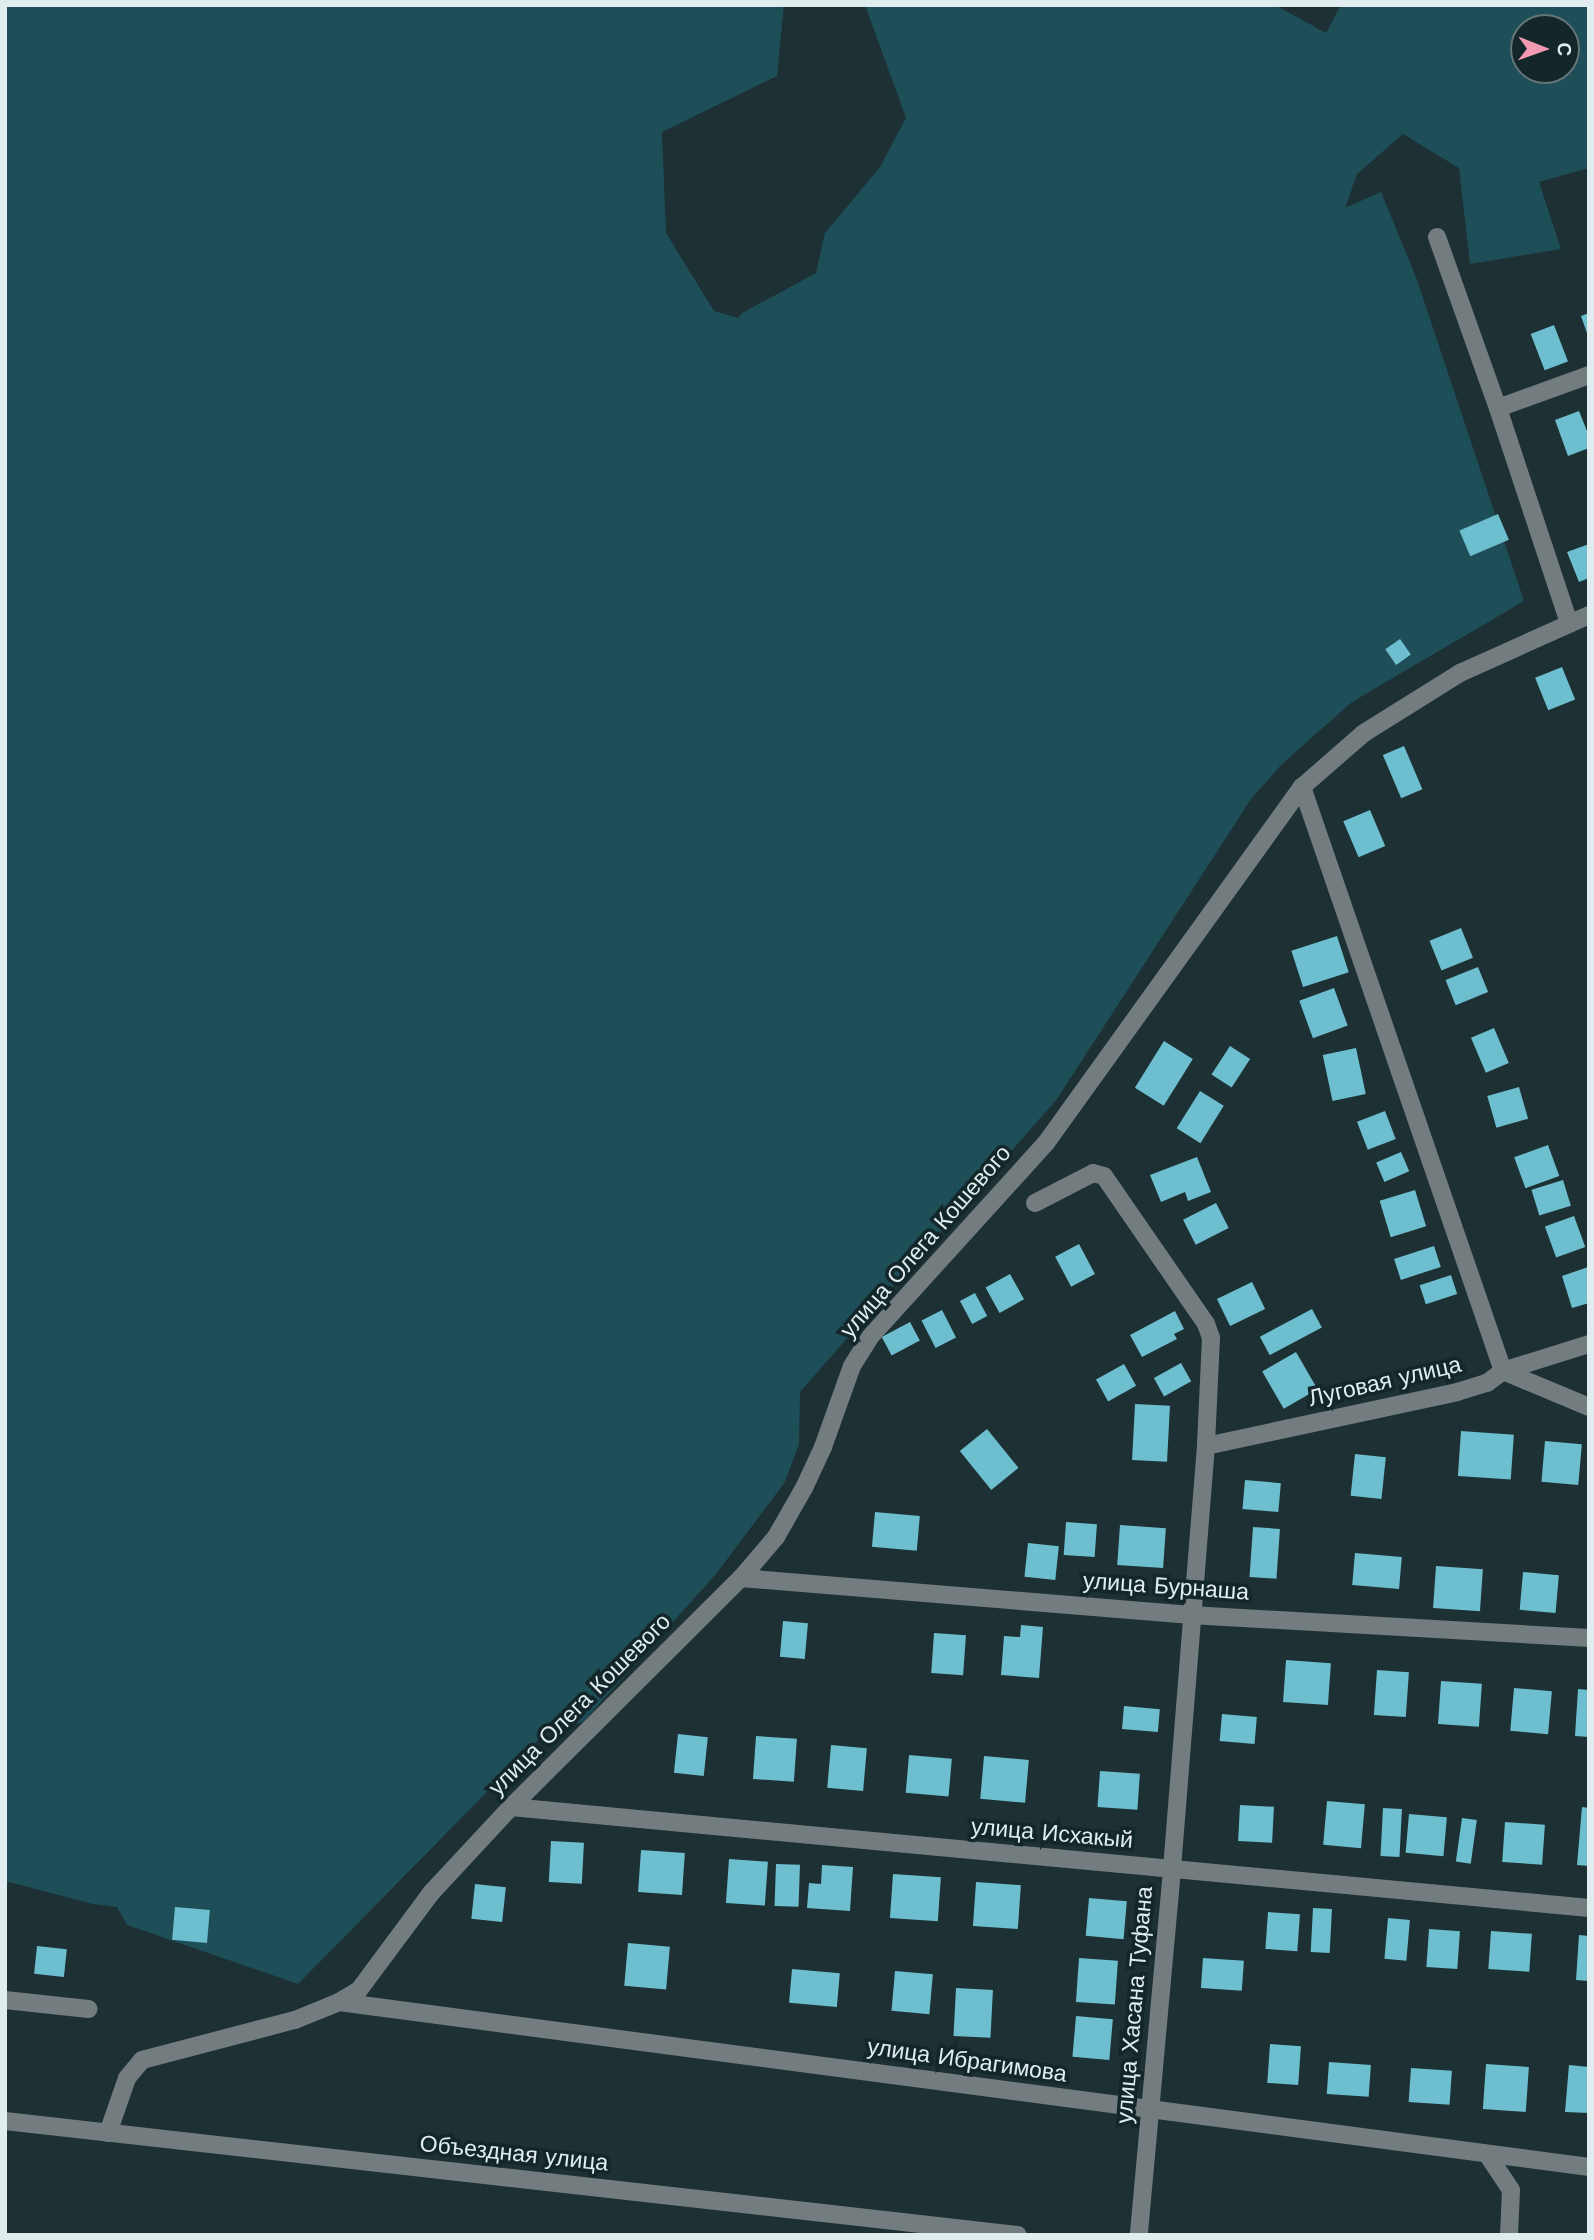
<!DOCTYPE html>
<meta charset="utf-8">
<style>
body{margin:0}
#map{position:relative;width:1594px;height:2240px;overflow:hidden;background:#1d3033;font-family:"Work Sans",sans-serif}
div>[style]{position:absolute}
.green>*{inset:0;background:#1e4e58}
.building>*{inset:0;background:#6dbecf;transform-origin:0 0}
.minor>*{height:18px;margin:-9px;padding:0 9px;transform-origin:9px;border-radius:9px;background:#737c7e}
span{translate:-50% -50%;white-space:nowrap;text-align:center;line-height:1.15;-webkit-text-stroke:7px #132629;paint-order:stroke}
.street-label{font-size:23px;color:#e1ecef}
.frame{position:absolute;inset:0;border:7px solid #e1ecef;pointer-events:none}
.north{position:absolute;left:1510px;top:14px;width:70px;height:70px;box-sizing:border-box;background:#132629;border:2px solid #657578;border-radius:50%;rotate:91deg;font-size:19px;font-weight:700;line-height:28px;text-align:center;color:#e1ecef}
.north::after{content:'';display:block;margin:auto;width:24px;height:32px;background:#f19ab1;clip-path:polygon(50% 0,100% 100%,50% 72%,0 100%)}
</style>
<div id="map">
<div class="green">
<i style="clip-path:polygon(evenodd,5px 5px,784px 5px,777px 76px,662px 132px,666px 233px,714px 311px,738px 318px,742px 313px,816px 273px,825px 233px,880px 167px,906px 118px,865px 5px,1275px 5px,1326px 33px,1341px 5px,1589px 5px,1589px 168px,1539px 182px,1561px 249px,1470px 264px,1459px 168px,1403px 134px,1357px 174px,1345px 208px,1381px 192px,1416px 277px,1524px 601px,1352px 702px,1282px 764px,1251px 799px,1057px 1099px,800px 1392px,799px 1444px,785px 1482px,716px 1574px,583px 1722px,546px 1732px,298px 1984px,127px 1925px,117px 1907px,93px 1904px,5px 1881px,5px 5px,1524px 28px,1566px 28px,1566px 70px,1524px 70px,1524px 28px)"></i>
</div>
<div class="building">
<i style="clip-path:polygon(1589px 313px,1589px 336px,1588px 336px,1581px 316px)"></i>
<i style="left:1554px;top:325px;width:39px;height:25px;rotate:69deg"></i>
<i style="clip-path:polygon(1579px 411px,1589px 436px,1589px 448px,1568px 456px,1555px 420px)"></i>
<i style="left:1498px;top:514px;width:28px;height:42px;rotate:67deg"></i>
<i style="clip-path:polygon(1589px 544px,1589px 578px,1579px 582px,1567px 552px)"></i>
<i style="left:1400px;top:639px;width:19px;height:18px;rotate:55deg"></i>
<i style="left:1562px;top:667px;width:35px;height:29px;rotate:68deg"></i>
<i style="left:1404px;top:746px;width:47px;height:23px;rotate:67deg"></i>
<i style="left:1370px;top:810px;width:39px;height:29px;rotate:67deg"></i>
<i style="left:1461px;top:928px;width:32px;height:34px;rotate:68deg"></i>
<i style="left:1337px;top:936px;width:38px;height:48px;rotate:72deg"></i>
<i style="left:1478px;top:967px;width:27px;height:35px;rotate:68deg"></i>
<i style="left:1334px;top:988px;width:40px;height:37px;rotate:70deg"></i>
<i style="left:1494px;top:1028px;width:38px;height:25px;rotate:67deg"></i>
<i style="left:1164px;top:1041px;width:34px;height:55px;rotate:32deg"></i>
<i style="left:1230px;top:1046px;width:24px;height:34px;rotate:33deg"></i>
<i style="left:1356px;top:1048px;width:47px;height:34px;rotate:78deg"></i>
<i style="left:1519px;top:1087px;width:33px;height:33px;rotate:74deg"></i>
<i style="left:1200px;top:1091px;width:28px;height:44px;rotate:32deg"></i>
<i style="left:1385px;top:1111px;width:30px;height:30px;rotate:69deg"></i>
<i style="left:1548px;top:1145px;width:33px;height:36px;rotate:70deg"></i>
<i style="left:1401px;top:1152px;width:21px;height:27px;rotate:67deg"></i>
<i style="clip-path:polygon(1197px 1157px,1211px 1192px,1188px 1201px,1185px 1192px,1161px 1202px,1150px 1175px)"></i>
<i style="left:1563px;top:1180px;width:27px;height:33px;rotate:73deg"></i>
<i style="left:1415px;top:1190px;width:38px;height:37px;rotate:73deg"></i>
<i style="left:1216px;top:1203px;width:28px;height:37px;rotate:63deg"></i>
<i style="left:1574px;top:1216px;width:33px;height:31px;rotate:70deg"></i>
<i style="left:1079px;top:1244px;width:34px;height:27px;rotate:62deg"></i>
<i style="left:1434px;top:1246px;width:22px;height:42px;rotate:72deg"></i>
<i style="clip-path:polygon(1588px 1267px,1589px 1303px,1572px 1308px,1562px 1276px)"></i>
<i style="left:1010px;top:1274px;width:29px;height:28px;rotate:61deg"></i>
<i style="left:1451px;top:1275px;width:20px;height:33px;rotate:72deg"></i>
<i style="left:1252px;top:1282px;width:30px;height:39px;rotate:64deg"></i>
<i style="left:975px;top:1293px;width:26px;height:17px;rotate:62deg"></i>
<i style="left:1312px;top:1309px;width:21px;height:59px;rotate:62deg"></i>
<i style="left:942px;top:1310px;width:31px;height:23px;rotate:63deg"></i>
<i style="clip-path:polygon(1175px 1311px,1184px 1329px,1174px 1334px,1177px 1339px,1142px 1357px,1130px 1335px)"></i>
<i style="left:910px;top:1322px;width:21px;height:32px;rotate:62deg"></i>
<i style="left:1296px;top:1352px;width:43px;height:39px;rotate:60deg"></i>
<i style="left:1181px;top:1363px;width:21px;height:31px;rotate:61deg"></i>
<i style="left:1124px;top:1364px;width:25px;height:32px;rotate:61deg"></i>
<i style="left:1135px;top:1404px;width:35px;height:56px;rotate:3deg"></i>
<i style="left:987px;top:1429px;width:50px;height:35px;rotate:51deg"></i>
<i style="left:1461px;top:1431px;width:53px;height:45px;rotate:4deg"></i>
<i style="left:1545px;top:1441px;width:37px;height:41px;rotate:5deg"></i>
<i style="left:1355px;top:1454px;width:31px;height:42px;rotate:6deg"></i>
<i style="left:1245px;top:1480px;width:36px;height:29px;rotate:5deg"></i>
<i style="left:875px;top:1512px;width:45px;height:35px;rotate:5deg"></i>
<i style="left:1066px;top:1522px;width:31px;height:33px;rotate:4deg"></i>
<i style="left:1120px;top:1525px;width:46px;height:40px;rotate:4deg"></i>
<i style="left:1253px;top:1527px;width:27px;height:50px;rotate:4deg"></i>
<i style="left:1028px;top:1543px;width:31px;height:34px;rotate:6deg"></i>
<i style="left:1355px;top:1553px;width:47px;height:32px;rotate:5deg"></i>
<i style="left:1436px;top:1566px;width:47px;height:42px;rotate:4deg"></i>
<i style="left:1523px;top:1572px;width:36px;height:38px;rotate:5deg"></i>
<i style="left:783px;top:1621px;width:25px;height:36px;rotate:5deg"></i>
<i style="clip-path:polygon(1021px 1625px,1043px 1627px,1039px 1678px,1001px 1675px,1004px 1636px,1020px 1637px)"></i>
<i style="left:934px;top:1633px;width:32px;height:40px;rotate:4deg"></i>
<i style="left:1286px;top:1660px;width:45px;height:42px;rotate:4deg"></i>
<i style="left:1377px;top:1670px;width:32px;height:45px;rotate:4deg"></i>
<i style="left:1441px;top:1681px;width:41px;height:43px;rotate:4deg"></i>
<i style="left:1514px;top:1688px;width:38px;height:43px;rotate:5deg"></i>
<i style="clip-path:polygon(1578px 1689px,1589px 1690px,1589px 1737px,1575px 1736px)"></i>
<i style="left:1124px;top:1706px;width:36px;height:23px;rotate:5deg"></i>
<i style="left:1222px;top:1714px;width:35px;height:27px;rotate:5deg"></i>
<i style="left:678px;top:1734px;width:30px;height:39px;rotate:6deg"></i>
<i style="left:756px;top:1736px;width:41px;height:43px;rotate:4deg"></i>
<i style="left:831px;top:1745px;width:36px;height:43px;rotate:5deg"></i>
<i style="left:909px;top:1755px;width:43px;height:38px;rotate:5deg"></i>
<i style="left:984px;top:1756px;width:45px;height:43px;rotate:5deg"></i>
<i style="left:1100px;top:1771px;width:40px;height:36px;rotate:4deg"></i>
<i style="left:1327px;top:1801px;width:38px;height:44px;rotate:5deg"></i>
<i style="left:1240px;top:1805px;width:34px;height:36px;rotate:3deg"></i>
<i style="clip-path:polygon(1582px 1807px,1589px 1808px,1589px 1866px,1577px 1865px)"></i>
<i style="left:1383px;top:1808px;width:19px;height:48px;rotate:3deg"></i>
<i style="left:1409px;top:1814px;width:38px;height:39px;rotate:5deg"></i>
<i style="left:1462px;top:1818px;width:15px;height:44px;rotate:8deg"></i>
<i style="left:1505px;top:1822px;width:40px;height:40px;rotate:4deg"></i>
<i style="left:551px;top:1841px;width:33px;height:41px;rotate:3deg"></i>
<i style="left:641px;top:1850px;width:44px;height:42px;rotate:4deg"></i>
<i style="left:729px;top:1859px;width:39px;height:44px;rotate:4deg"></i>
<i style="left:776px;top:1864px;width:24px;height:42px;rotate:2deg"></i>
<i style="clip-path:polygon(822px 1865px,853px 1867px,850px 1911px,807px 1908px,809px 1883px,821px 1884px)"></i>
<i style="left:893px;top:1874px;width:48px;height:44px;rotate:4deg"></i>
<i style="left:976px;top:1882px;width:45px;height:44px;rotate:4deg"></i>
<i style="left:475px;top:1884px;width:31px;height:35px;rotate:6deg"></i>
<i style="left:1089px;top:1898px;width:38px;height:38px;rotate:5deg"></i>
<i style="left:175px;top:1907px;width:35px;height:33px;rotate:5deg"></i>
<i style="left:1313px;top:1908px;width:19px;height:44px;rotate:3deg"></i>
<i style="left:1268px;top:1912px;width:32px;height:37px;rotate:4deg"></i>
<i style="left:1388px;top:1918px;width:22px;height:41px;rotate:5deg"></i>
<i style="left:1429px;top:1929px;width:31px;height:38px;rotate:4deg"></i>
<i style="left:1491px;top:1931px;width:41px;height:38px;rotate:4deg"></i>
<i style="clip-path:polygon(1579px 1935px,1589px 1936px,1589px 1981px,1576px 1980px)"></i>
<i style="left:628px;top:1943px;width:42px;height:43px;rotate:5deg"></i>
<i style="left:37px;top:1946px;width:30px;height:28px;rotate:6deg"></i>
<i style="left:1079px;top:1958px;width:39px;height:44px;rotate:4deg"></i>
<i style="left:1203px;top:1958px;width:41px;height:30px;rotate:4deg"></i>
<i style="left:792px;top:1969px;width:48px;height:34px;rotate:5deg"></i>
<i style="left:895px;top:1971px;width:38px;height:40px;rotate:5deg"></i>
<i style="left:956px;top:1988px;width:37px;height:48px;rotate:3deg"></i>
<i style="left:1076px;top:2016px;width:37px;height:41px;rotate:5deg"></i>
<i style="left:1270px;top:2044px;width:31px;height:39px;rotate:4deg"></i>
<i style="left:1329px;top:2062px;width:42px;height:32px;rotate:4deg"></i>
<i style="left:1486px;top:2064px;width:43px;height:45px;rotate:4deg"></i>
<i style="clip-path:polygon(1569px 2065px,1589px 2067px,1589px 2113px,1565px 2112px)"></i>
<i style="left:1411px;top:2068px;width:41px;height:34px;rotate:4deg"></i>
</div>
<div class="minor">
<i style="left:1437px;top:237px;width:182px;rotate:70.4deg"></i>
<i style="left:1569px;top:623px;width:226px;rotate:-108.3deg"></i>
<i style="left:1498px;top:408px;width:97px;rotate:-19.9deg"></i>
<i style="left:1035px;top:1203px;width:65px;rotate:-27.3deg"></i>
<i style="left:1093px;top:1173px;width:11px;rotate:15deg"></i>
<i style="left:1104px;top:1176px;width:180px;rotate:55.4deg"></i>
<i style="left:1206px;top:1324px;width:15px;rotate:70deg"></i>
<i style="left:1211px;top:1338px;width:108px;rotate:92.7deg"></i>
<i style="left:1206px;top:1446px;width:425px;rotate:94.6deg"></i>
<i style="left:1172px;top:1870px;width:366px;rotate:95.2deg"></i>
<i style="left:1589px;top:1344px;width:90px;rotate:162.6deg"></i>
<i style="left:1503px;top:1371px;width:93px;rotate:22.7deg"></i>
<i style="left:1206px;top:1446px;width:257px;rotate:-12.1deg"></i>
<i style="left:1457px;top:1392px;width:31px;rotate:-17deg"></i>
<i style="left:1487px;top:1383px;width:20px;rotate:-37deg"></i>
<i style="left:1503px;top:1371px;width:618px;rotate:-108.99deg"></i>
<i style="left:741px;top:1578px;width:452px;rotate:4.7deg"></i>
<i style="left:1191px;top:1615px;width:399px;rotate:3.3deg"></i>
<i style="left:511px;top:1807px;width:1083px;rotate:5.35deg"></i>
<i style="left:5px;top:2000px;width:84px;rotate:6.1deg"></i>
<i style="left:339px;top:2002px;width:1261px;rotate:7.52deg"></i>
<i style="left:5px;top:2121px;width:1019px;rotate:6.42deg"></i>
<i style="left:108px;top:2133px;width:58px;rotate:-70.9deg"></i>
<i style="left:127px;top:2078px;width:23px;rotate:-50deg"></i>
<i style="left:142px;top:2060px;width:158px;rotate:-14.7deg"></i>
<i style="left:295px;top:2020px;width:48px;rotate:-22.2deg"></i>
<i style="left:339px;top:2002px;width:23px;rotate:-31deg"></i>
<i style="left:359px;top:1990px;width:121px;rotate:-53.4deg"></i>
<i style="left:431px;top:1893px;width:117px;rotate:-47.1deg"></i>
<i style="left:511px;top:1807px;width:325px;rotate:-44.9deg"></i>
<i style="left:741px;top:1578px;width:54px;rotate:-49.5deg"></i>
<i style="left:776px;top:1537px;width:56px;rotate:-60.3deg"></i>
<i style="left:804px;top:1488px;width:45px;rotate:-65.1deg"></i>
<i style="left:823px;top:1447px;width:86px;rotate:-70.3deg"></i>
<i style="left:852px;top:1366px;width:34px;rotate:-58deg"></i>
<i style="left:870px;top:1337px;width:262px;rotate:-47.8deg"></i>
<i style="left:1046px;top:1143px;width:438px;rotate:-54.3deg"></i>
<i style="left:1302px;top:787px;width:82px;rotate:-41.1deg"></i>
<i style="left:1364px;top:733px;width:113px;rotate:-32deg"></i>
<i style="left:1460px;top:673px;width:141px;rotate:-24.2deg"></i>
<i style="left:1487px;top:2154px;width:43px;rotate:56.3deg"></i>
<i style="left:1511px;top:2190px;width:45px;rotate:92.5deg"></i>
</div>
<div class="street-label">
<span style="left:926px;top:1242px;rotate:-49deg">улица Олега Кошевого</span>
<span style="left:1385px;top:1382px;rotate:-13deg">Луговая улица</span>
<span style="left:1166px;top:1587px;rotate:4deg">улица Бурнаша</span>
<span style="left:580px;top:1705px;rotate:-45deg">улица Олега Кошевого</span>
<span style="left:1052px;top:1834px;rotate:5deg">улица Исхакый</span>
<span style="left:1135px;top:2005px;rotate:-85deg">улица Хасана Туфана</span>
<span style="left:967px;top:2061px;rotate:8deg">улица Ибрагимова</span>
<span style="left:514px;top:2154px;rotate:6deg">Объездная улица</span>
</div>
<div class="frame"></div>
<div class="north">С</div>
</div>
